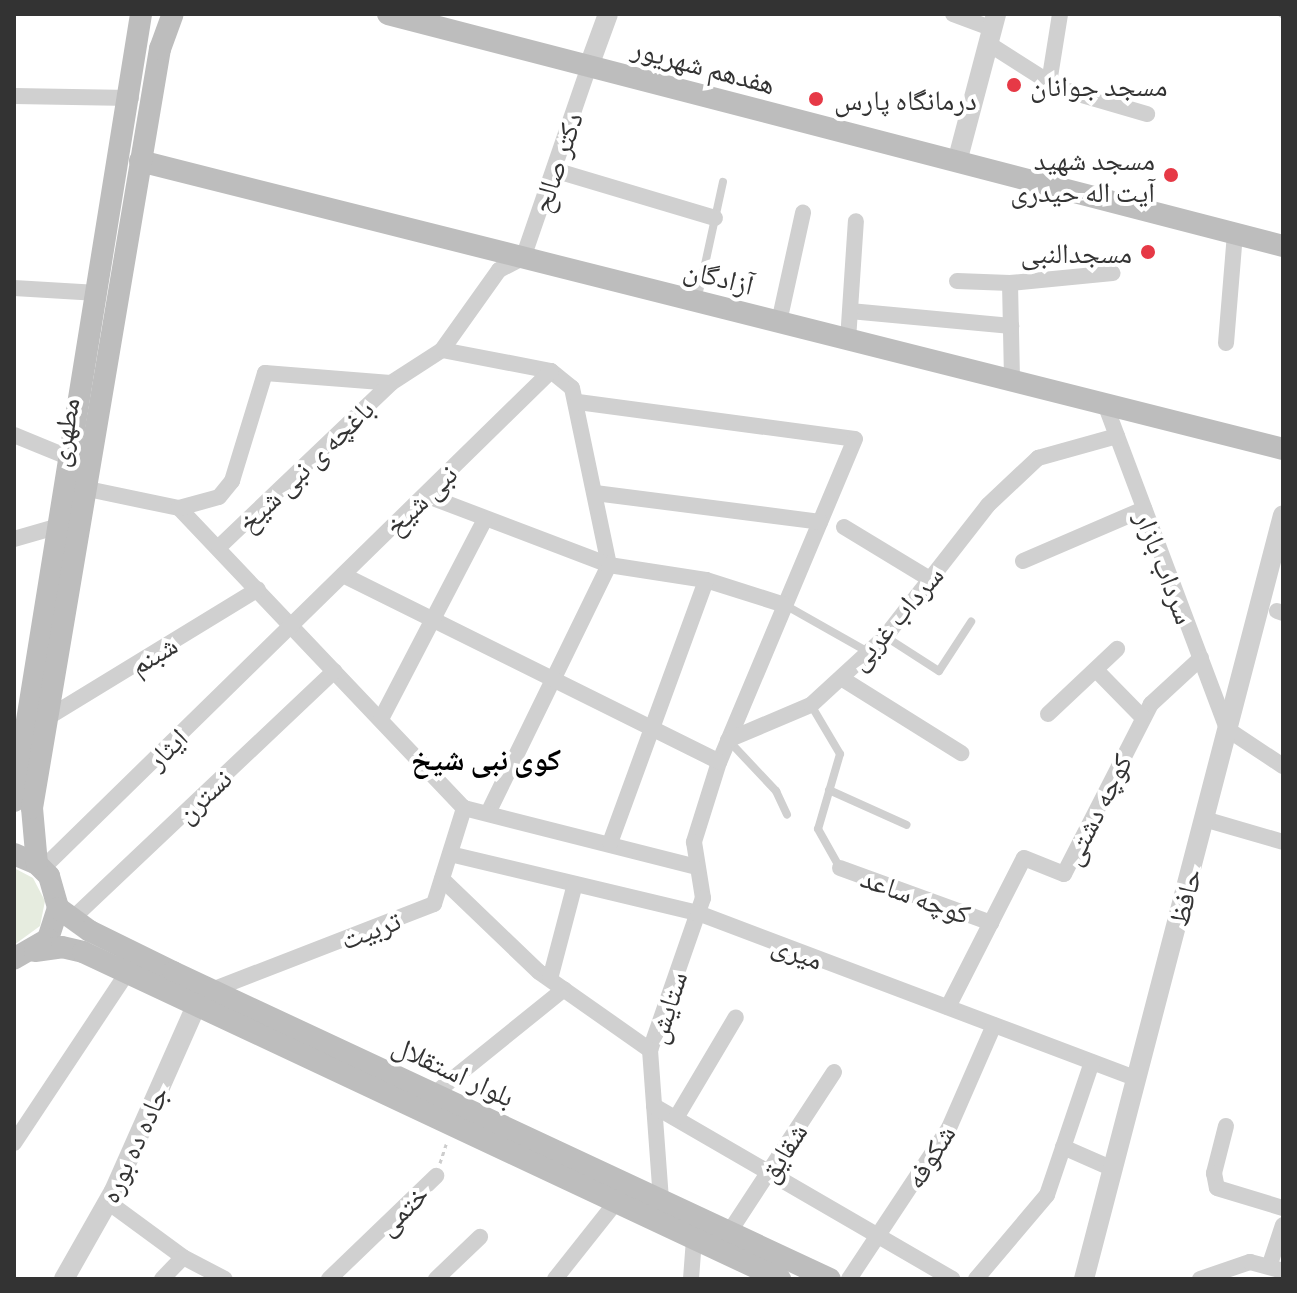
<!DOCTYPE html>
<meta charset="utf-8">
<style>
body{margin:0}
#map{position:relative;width:1297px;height:1293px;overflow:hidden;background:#fff;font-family:Barlow,"Noto Naskh Arabic",sans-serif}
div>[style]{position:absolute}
.green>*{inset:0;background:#e6ecdf}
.path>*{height:3px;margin-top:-1.5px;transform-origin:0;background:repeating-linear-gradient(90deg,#cdcdcd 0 4px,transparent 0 8px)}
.service>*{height:8px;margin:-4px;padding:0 4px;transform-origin:4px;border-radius:4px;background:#d0d0d0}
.minor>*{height:16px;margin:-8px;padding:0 8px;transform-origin:8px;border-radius:8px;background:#d0d0d0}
.tertiary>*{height:20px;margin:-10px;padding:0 10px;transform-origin:10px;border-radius:10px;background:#d0d0d0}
.secondary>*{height:22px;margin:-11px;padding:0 11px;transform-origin:11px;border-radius:11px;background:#bdbdbd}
.dots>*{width:22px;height:22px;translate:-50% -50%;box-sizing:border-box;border:4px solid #fff;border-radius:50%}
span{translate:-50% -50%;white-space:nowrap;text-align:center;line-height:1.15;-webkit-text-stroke:8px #fff;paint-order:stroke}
.street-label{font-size:28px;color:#333}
.poi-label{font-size:28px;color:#333}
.left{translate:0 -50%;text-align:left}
.right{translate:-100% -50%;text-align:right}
.neighbourhood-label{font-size:30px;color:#000;font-weight:700}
.frame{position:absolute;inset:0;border:16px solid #333;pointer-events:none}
</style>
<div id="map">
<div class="green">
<i style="clip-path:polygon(14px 868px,33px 878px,45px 901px,40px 926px,14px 945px)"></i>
</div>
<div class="path">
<i style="left:1279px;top:14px;width:5px;rotate:37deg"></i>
<i style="left:440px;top:1163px;width:20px;rotate:-72deg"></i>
</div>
<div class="service">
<i style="left:697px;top:301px;width:122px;rotate:-77.7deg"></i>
<i style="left:785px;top:605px;width:95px;rotate:29.5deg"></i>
<i style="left:886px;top:637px;width:63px;rotate:32.7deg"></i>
<i style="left:939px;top:671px;width:59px;rotate:-56.9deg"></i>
<i style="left:811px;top:705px;width:57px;rotate:59.4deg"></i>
<i style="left:840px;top:754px;width:78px;rotate:106.3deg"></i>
<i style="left:818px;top:829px;width:45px;rotate:60.6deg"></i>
<i style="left:729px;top:741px;width:69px;rotate:46.8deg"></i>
<i style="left:776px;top:791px;width:26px;rotate:65deg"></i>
<i style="left:829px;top:790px;width:85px;rotate:24.2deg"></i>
</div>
<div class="minor">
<i style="left:953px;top:14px;width:43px;rotate:20.6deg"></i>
<i style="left:989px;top:44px;width:82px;rotate:32.5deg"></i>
<i style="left:1058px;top:88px;width:93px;rotate:16.3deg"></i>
<i style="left:1049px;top:83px;width:70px;rotate:-80.9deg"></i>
<i style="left:14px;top:96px;width:117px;rotate:1deg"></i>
<i style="left:554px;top:170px;width:168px;rotate:16.6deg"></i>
<i style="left:957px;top:281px;width:53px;rotate:2.2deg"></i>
<i style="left:1010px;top:283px;width:103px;rotate:-5.5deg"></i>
<i style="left:1010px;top:283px;width:98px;rotate:88.8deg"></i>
<i style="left:14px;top:288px;width:84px;rotate:3.4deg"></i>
<i style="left:850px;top:311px;width:162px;rotate:5.3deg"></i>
<i style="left:779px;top:322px;width:112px;rotate:-77.6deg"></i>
<i style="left:848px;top:340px;width:119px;rotate:-86.2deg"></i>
<i style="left:1226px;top:343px;width:109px;rotate:-85.3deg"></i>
<i style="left:442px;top:350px;width:111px;rotate:10.9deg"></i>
<i style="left:551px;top:371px;width:27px;rotate:39deg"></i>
<i style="left:572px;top:388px;width:181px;rotate:78.2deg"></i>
<i style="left:609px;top:565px;width:274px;rotate:116deg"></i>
<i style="left:578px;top:402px;width:279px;rotate:7.6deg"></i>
<i style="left:855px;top:439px;width:350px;rotate:112.8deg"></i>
<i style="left:719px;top:762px;width:84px;rotate:107.4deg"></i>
<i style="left:694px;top:842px;width:57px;rotate:80.9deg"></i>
<i style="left:703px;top:898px;width:161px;rotate:109.2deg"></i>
<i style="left:650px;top:1050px;width:149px;rotate:85.8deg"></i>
<i style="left:1105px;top:404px;width:347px;rotate:69.4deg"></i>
<i style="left:1227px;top:729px;width:67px;rotate:33.5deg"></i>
<i style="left:14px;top:435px;width:61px;rotate:22.3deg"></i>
<i style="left:83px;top:488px;width:98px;rotate:11.8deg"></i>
<i style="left:179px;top:508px;width:414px;rotate:46.5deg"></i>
<i style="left:595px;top:493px;width:227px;rotate:7.3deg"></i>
<i style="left:425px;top:495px;width:197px;rotate:20.8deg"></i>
<i style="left:609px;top:565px;width:98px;rotate:8.8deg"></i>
<i style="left:706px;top:580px;width:83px;rotate:17.6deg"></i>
<i style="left:179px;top:508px;width:41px;rotate:-15.4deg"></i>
<i style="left:219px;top:497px;width:21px;rotate:-51deg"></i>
<i style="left:232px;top:481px;width:113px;rotate:-73deg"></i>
<i style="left:265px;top:373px;width:126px;rotate:4.5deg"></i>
<i style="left:391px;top:383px;width:61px;rotate:-32.9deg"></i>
<i style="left:442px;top:350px;width:98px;rotate:-54.5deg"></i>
<i style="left:499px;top:270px;width:27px;rotate:-27deg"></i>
<i style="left:523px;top:258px;width:203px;rotate:-71deg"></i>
<i style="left:844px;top:527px;width:100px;rotate:31.2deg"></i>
<i style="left:14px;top:539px;width:47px;rotate:-16.1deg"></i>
<i style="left:219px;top:547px;width:238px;rotate:-43.6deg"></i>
<i style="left:1023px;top:561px;width:132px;rotate:-23.3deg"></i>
<i style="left:343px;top:575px;width:420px;rotate:26.4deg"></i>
<i style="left:1277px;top:611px;width:6px;rotate:18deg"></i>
<i style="left:1098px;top:672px;width:63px;rotate:45.6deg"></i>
<i style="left:841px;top:678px;width:142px;rotate:32deg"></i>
<i style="left:1048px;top:714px;width:95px;rotate:-43.3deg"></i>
<i style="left:47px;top:718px;width:247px;rotate:-31.4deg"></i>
<i style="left:381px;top:719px;width:225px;rotate:-62.5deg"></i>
<i style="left:728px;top:740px;width:90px;rotate:-22.9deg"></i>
<i style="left:811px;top:705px;width:100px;rotate:-42.6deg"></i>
<i style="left:885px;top:637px;width:167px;rotate:-52deg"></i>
<i style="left:988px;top:505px;width:69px;rotate:-43.2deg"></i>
<i style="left:1038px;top:458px;width:82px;rotate:-15.6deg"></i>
<i style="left:464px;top:808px;width:237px;rotate:14.2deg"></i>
<i style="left:1204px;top:819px;width:82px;rotate:16.2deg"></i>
<i style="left:610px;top:843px;width:280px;rotate:-69.9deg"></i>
<i style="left:450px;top:854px;width:255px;rotate:13.4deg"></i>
<i style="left:698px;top:913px;width:469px;rotate:20.7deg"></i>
<i style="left:840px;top:868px;width:161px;rotate:20deg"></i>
<i style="left:42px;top:869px;width:712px;rotate:-44.37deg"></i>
<i style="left:442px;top:879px;width:134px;rotate:43.8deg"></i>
<i style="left:539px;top:972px;width:136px;rotate:35.1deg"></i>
<i style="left:72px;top:919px;width:361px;rotate:-43.4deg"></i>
<i style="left:550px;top:979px;width:98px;rotate:-75.3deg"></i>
<i style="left:212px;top:990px;width:238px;rotate:-21.2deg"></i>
<i style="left:434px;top:904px;width:101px;rotate:-72.6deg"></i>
<i style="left:948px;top:1007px;width:167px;rotate:-63deg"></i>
<i style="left:1024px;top:858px;width:43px;rotate:21.8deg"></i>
<i style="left:1064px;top:874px;width:191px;rotate:-62.9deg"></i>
<i style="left:1151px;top:704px;width:68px;rotate:-42.6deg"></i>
<i style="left:434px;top:1094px;width:167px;rotate:-38.9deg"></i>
<i style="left:654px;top:1106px;width:345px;rotate:30.1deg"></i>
<i style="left:676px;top:1118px;width:117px;rotate:-59.3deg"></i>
<i style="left:1226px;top:1126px;width:49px;rotate:104.3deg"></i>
<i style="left:1214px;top:1173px;width:15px;rotate:79deg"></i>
<i style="left:1217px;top:1188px;width:69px;rotate:16.9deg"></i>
<i style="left:14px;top:1143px;width:204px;rotate:-56.4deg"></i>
<i style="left:1063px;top:1147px;width:55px;rotate:23.7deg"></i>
<i style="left:108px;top:1202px;width:93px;rotate:36.3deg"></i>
<i style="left:183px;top:1257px;width:47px;rotate:27.6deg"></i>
<i style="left:730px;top:1231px;width:190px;rotate:-56.8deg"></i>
<i style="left:1270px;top:1264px;width:41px;rotate:-71.6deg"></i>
<i style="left:162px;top:1279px;width:30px;rotate:-46deg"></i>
<i style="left:329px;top:1279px;width:149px;rotate:-43.9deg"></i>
<i style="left:436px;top:1279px;width:61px;rotate:-43.7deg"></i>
<i style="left:555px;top:1279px;width:98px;rotate:-51.6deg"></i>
<i style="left:691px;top:1279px;width:40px;rotate:-85.7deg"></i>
<i style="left:849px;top:1279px;width:181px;rotate:-56.5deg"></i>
<i style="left:949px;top:1128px;width:112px;rotate:-66.4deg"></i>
<i style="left:976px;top:1279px;width:110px;rotate:-49.8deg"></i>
<i style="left:1047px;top:1195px;width:140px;rotate:-71.3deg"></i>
<i style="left:1200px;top:1279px;width:53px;rotate:-18.8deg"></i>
<i style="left:1250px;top:1262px;width:34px;rotate:15deg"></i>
</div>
<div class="tertiary">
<i style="left:589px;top:66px;width:55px;rotate:-69.9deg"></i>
<i style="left:957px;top:162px;width:153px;rotate:-75.2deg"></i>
<i style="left:64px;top:1279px;width:101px;rotate:-60.4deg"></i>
<i style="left:114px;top:1191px;width:202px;rotate:-66.1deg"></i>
<i style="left:1084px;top:1279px;width:789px;rotate:-75.4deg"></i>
</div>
<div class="secondary">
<i style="left:388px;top:14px;width:925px;rotate:14.53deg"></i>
<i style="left:140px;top:161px;width:1179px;rotate:14.14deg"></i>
<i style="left:14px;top:801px;width:797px;rotate:-80.83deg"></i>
<i style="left:14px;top:854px;width:25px;rotate:23deg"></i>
<i style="left:37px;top:864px;width:17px;rotate:45deg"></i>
<i style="left:49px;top:876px;width:33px;rotate:74deg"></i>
<i style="left:58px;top:908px;width:33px;rotate:108deg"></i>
<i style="left:48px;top:939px;width:39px;rotate:150deg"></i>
<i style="left:37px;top:864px;width:56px;rotate:-95.1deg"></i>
<i style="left:32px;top:808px;width:770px;rotate:-80.43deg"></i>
<i style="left:160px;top:49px;width:37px;rotate:-70deg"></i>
<i style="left:58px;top:908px;width:39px;rotate:36deg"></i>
<i style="left:90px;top:931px;width:93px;rotate:26.3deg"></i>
<i style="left:173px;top:972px;width:725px;rotate:25.05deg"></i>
<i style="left:35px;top:951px;width:27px;rotate:-8deg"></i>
<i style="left:62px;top:947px;width:22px;rotate:13deg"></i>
<i style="left:83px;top:952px;width:770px;rotate:25.13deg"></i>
</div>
<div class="dots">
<i style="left:1014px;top:85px;background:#e63946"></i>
<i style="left:816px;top:99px;background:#e63946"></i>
<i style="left:1171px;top:175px;background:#e63946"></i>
<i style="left:1148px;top:252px;background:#e63946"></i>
</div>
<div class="street-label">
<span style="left:704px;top:65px;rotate:15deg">هفدهم شهریور</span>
<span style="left:556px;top:162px;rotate:-71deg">دکتر صالح</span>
<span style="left:719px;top:276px;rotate:14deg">آزادگان</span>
<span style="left:63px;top:432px;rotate:-80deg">مطهری</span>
<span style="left:305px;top:465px;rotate:-44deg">باغچه ی نبی شیخ</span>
<span style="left:420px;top:499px;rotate:-44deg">نبی شیخ</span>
<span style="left:1166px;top:567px;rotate:69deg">سرداب بازار</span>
<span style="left:895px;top:617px;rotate:-49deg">سرداب غربی</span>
<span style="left:153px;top:654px;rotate:-31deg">شبنم</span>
<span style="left:166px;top:748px;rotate:-44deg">ایثار</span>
<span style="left:203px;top:795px;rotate:-43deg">نسترن</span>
<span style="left:1096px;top:809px;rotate:-63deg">کوچه دشتی</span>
<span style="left:916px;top:895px;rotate:20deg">کوچه ساعد</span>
<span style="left:1184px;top:897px;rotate:-75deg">حافظ</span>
<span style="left:370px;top:929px;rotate:-21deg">تربیت</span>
<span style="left:798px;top:951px;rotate:21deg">میری</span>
<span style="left:666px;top:1007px;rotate:-72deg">ستایش</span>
<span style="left:454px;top:1070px;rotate:25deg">بلوار استقلال</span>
<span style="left:133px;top:1144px;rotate:-65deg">جاده ده بوره</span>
<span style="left:782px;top:1152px;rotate:-57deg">شقایق</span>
<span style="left:929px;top:1156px;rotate:-58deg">شکوفه</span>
<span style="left:402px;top:1209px;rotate:-44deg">ختمی</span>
</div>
<div class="poi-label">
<span class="left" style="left:1030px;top:85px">مسجد جوانان</span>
<span class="left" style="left:834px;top:99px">درمانگاه پارس</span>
<span class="right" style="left:1155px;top:175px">مسجد شهید<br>آیت اله حیدری</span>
<span class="right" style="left:1132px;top:252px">مسجدالنبی</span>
</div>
<div class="neighbourhood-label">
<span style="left:486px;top:758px">کوی نبی شیخ</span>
</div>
<div class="frame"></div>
</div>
